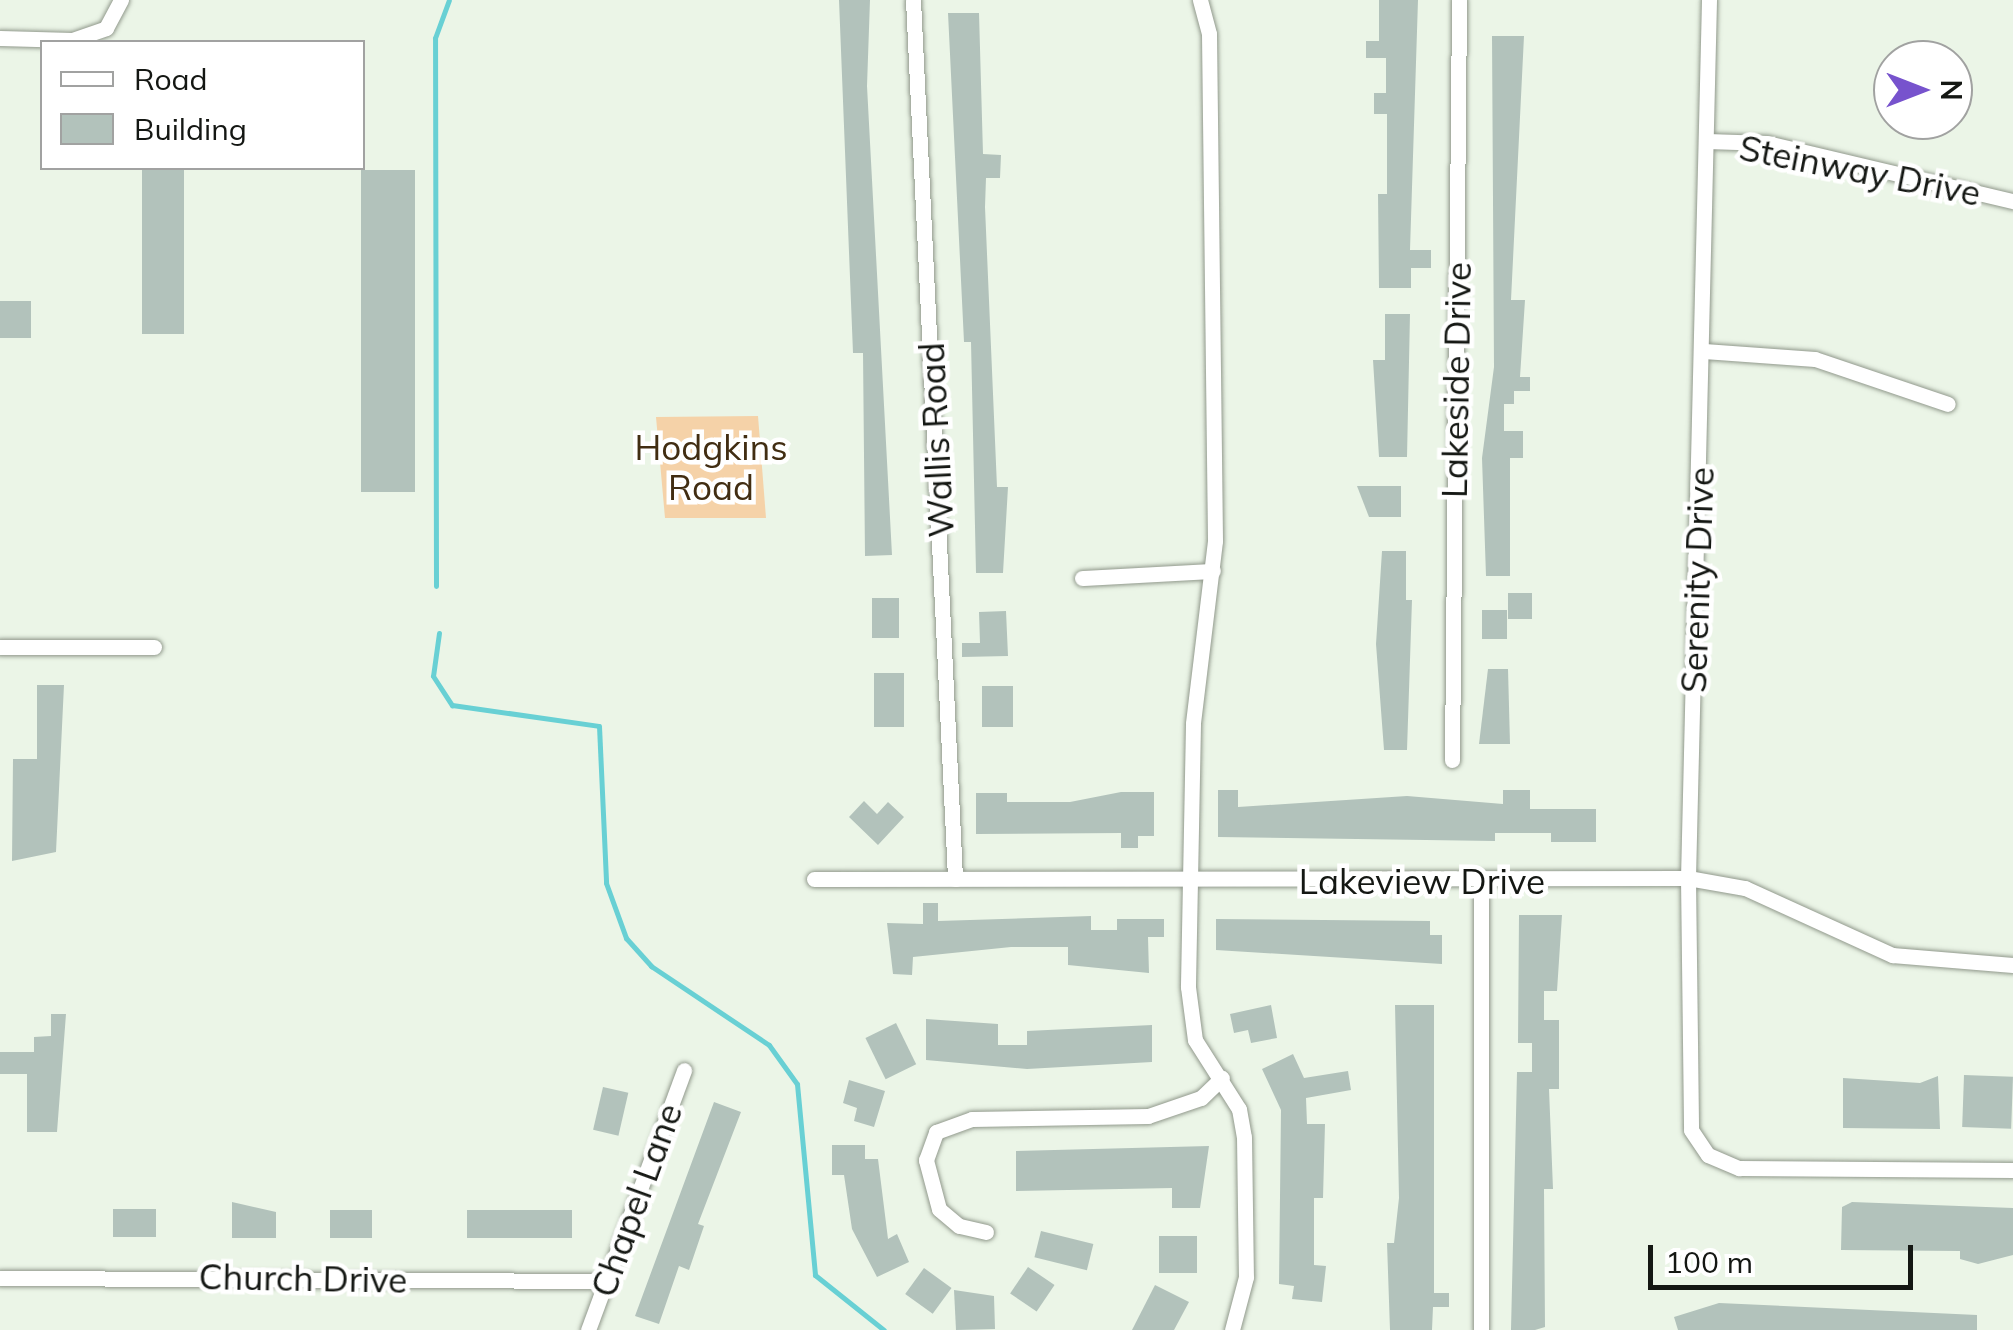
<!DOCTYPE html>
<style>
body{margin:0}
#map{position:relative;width:2013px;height:1330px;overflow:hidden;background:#ebf5e7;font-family:Mulish,sans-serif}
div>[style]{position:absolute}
.green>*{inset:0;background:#f5d2a8}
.stream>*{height:5px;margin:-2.5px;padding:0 2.5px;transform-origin:2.5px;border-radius:2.5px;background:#68d0d4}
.building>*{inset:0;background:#b2c2bb;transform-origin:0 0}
.roads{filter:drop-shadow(0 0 2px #91998c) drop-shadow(0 0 2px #91998c)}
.minor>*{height:15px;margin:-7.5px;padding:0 7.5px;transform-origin:7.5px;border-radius:7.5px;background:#fff}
span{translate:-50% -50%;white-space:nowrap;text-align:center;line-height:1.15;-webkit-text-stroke:9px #fff;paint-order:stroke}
.street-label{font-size:35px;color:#141713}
.park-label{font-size:35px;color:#412d12}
.legend{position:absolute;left:40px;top:40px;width:325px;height:130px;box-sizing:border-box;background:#fff;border:2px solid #a1a2a1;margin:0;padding:12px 18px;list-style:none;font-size:30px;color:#141713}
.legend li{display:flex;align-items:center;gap:20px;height:50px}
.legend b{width:50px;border:2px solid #a1a2a1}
.north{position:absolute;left:1873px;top:40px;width:100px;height:100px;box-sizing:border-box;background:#fff;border:2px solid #a1a2a1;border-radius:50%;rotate:90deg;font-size:28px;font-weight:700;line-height:40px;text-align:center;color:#141713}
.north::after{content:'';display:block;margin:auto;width:35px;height:45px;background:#7753cd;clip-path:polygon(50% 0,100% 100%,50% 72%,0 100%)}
.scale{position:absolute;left:1648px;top:1245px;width:265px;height:45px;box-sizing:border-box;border:5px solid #141713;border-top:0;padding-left:12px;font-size:30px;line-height:35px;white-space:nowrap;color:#141713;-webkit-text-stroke:8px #fff;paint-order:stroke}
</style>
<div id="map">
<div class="green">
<i style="clip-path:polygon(758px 416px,766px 518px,665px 518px,656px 417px)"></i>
</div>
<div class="stream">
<i style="left:436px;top:586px;width:548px;rotate:-90.1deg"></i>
<i style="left:435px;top:38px;width:40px;rotate:-69.8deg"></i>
<i style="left:439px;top:633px;width:43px;rotate:97.9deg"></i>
<i style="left:433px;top:676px;width:35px;rotate:57deg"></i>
<i style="left:452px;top:705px;width:148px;rotate:8.1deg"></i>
<i style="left:599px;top:726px;width:157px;rotate:87.4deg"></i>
<i style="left:606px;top:883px;width:59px;rotate:70deg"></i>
<i style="left:626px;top:938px;width:38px;rotate:48deg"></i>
<i style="left:651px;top:966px;width:142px;rotate:33.8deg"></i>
<i style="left:769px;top:1045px;width:48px;rotate:54.3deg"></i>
<i style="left:797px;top:1084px;width:192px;rotate:84.6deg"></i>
<i style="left:815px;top:1275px;width:88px;rotate:38.6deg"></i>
</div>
<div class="building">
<i style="clip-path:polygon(839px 0,870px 0,867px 86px,892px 555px,865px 556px,863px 353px,853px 353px)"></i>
<i style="clip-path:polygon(1379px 0,1418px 0,1410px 250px,1431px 250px,1431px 268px,1411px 268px,1411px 288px,1379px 288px,1378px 194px,1387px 194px,1387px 114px,1374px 114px,1374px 93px,1386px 93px,1386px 58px,1366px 58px,1366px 41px,1379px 41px)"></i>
<i style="clip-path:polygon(948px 13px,979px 13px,983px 154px,1001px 155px,1000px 178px,986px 178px,985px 207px,997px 487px,1008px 487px,1003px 573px,976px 573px,971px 342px,964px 342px)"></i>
<i style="clip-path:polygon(1492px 36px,1524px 36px,1511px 300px,1525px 300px,1520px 377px,1530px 377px,1530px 391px,1514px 391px,1514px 404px,1504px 404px,1504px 431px,1523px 431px,1523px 458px,1510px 458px,1510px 576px,1486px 576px,1482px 458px,1494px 367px)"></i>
<i style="left:142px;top:168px;width:42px;height:166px"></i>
<i style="left:361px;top:170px;width:54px;height:322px"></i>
<i style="left:0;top:301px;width:31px;height:37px"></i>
<i style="clip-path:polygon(1385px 314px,1410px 314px,1407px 457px,1379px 457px,1373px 360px,1385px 360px)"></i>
<i style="clip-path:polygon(1357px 486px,1401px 486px,1401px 517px,1369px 517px)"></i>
<i style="clip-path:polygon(1382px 551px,1406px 551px,1406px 600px,1412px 600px,1407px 750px,1384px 750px,1376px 644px)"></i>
<i style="left:1508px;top:593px;width:24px;height:26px"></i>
<i style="left:872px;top:598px;width:27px;height:40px"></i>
<i style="left:1482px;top:610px;width:25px;height:29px"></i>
<i style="clip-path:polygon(1006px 611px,1008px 656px,962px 657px,962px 643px,980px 643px,979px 612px)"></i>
<i style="clip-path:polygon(1488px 669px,1508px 669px,1510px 744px,1479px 744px)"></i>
<i style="left:874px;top:673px;width:30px;height:54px"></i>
<i style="clip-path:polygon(37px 685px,64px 685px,56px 852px,12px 861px,13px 759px,37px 759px)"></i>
<i style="left:982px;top:686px;width:31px;height:41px"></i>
<i style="clip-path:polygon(1218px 790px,1238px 790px,1238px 807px,1407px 796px,1503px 804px,1503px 790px,1530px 790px,1530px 809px,1596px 809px,1596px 842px,1551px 842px,1551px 833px,1495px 833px,1495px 841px,1218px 837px)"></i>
<i style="clip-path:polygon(1121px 792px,1154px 792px,1154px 836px,1138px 836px,1138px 848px,1121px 848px,1121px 833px,976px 834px,976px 793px,1007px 793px,1007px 802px,1070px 802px)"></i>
<i style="clip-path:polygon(864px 801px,877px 814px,888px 802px,904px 817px,878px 845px,849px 817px)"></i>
<i style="clip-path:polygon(923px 903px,938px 903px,938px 921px,1091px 916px,1091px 930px,1117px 930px,1117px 919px,1164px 919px,1164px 937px,1148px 937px,1149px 973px,1068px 965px,1068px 947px,1011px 947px,913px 957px,912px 975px,893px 974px,887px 923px,923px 924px)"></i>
<i style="clip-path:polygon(1519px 915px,1562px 915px,1557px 991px,1544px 991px,1544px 1020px,1559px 1020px,1559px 1089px,1549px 1089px,1553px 1189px,1544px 1189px,1545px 1327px,1535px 1330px,1511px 1330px,1517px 1072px,1532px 1072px,1532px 1043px,1518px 1043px)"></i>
<i style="clip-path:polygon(1216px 919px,1430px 921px,1430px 935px,1442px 935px,1442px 964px,1216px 950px)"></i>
<i style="clip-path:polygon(1271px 1005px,1277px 1038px,1251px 1043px,1248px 1030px,1234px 1033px,1230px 1014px)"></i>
<i style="clip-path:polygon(1395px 1005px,1434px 1005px,1434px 1293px,1449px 1293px,1449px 1307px,1433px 1307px,1432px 1330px,1390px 1330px,1387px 1243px,1394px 1243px,1399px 1198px)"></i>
<i style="clip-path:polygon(51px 1014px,66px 1014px,57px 1132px,27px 1132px,27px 1074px,0 1074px,0 1052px,34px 1052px,34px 1037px,51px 1036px)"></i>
<i style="clip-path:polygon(926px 1019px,998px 1024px,998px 1045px,1027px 1045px,1027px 1031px,1152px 1025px,1152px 1062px,1027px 1069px,926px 1060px)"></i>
<i style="left:896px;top:1023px;width:46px;height:34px;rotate:64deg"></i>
<i style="clip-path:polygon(1293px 1054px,1304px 1078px,1348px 1071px,1351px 1090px,1306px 1098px,1307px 1124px,1325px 1124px,1323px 1198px,1314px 1198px,1314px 1265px,1326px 1266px,1322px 1302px,1292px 1299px,1294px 1286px,1279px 1284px,1281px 1110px,1262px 1069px)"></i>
<i style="left:1964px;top:1075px;width:49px;height:52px;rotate:2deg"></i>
<i style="clip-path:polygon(1938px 1076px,1940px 1129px,1843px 1128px,1843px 1078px,1920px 1083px)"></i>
<i style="clip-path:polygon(849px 1080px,885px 1091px,874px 1127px,854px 1121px,857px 1108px,843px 1103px)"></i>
<i style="left:603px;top:1087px;width:26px;height:44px;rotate:13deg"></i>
<i style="clip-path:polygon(714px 1102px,741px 1112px,698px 1224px,704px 1226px,689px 1270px,679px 1266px,659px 1324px,635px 1316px)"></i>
<i style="clip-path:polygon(832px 1145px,865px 1145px,865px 1159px,878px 1159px,888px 1239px,897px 1234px,909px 1262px,877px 1277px,852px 1229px,844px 1175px,832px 1175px)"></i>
<i style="clip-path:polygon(1209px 1146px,1200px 1208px,1172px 1208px,1172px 1188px,1016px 1191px,1016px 1151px)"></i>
<i style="clip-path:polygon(232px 1202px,276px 1212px,276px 1238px,232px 1238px)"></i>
<i style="clip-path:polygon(1852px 1202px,2013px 1208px,2013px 1255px,1978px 1264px,1960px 1259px,1960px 1251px,1841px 1250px,1842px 1207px)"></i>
<i style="left:113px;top:1209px;width:43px;height:28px"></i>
<i style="left:330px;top:1210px;width:42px;height:28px"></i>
<i style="left:467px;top:1210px;width:105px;height:28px"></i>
<i style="left:1041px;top:1231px;width:54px;height:27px;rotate:14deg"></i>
<i style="left:1159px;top:1236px;width:38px;height:37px"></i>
<i style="left:1028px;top:1267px;width:32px;height:32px;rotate:34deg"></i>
<i style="left:924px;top:1268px;width:34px;height:32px;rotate:36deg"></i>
<i style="clip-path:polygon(1155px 1285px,1189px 1302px,1174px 1330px,1132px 1330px)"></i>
<i style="clip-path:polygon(954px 1290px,994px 1296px,995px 1329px,956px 1330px)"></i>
<i style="clip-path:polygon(1719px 1303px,1977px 1315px,1977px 1330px,1678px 1330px,1674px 1317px)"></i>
</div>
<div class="roads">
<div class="minor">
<i style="left:913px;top:0;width:880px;rotate:87.26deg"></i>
<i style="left:1200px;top:0;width:35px;rotate:75deg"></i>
<i style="left:1209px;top:34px;width:507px;rotate:89.32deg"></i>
<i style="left:1215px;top:541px;width:184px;rotate:96.9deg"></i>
<i style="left:1193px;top:724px;width:263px;rotate:91.1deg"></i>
<i style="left:1188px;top:987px;width:53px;rotate:82.5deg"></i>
<i style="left:1195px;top:1040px;width:82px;rotate:57.5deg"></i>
<i style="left:1239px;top:1109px;width:28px;rotate:80deg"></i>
<i style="left:1244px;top:1137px;width:140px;rotate:89.2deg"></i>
<i style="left:1246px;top:1277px;width:55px;rotate:104.8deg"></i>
<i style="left:1709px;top:0;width:878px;rotate:91.37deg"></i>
<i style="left:1688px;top:878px;width:252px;rotate:89.3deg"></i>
<i style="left:1691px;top:1130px;width:30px;rotate:56deg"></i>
<i style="left:1708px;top:1155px;width:34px;rotate:23deg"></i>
<i style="left:1739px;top:1168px;width:274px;rotate:0.4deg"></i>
<i style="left:0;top:38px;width:72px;rotate:1.6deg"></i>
<i style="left:72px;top:40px;width:36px;rotate:-19deg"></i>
<i style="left:106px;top:28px;width:32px;rotate:-62deg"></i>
<i style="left:1707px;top:141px;width:60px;rotate:1.9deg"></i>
<i style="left:1767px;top:143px;width:253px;rotate:13.3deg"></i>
<i style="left:1704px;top:351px;width:111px;rotate:4.1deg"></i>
<i style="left:1815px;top:359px;width:140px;rotate:18.7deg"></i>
<i style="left:1082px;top:578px;width:131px;rotate:-3.1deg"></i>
<i style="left:0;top:647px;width:154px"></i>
<i style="left:1452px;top:760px;width:760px;rotate:-89.47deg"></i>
<i style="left:814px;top:879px;width:874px;rotate:-0.07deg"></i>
<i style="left:1688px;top:878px;width:58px;rotate:10deg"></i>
<i style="left:1745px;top:888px;width:162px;rotate:24.5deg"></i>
<i style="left:1892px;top:955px;width:121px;rotate:4.7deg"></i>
<i style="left:986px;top:1232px;width:28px;rotate:-167deg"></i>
<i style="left:959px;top:1226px;width:26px;rotate:-140deg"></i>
<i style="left:939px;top:1209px;width:51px;rotate:-104.9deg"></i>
<i style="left:926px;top:1160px;width:30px;rotate:-70deg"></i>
<i style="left:936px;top:1132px;width:38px;rotate:-20deg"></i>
<i style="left:972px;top:1119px;width:176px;rotate:-1deg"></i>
<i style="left:1148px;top:1116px;width:56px;rotate:-18.8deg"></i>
<i style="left:1201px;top:1098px;width:29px;rotate:-44deg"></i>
<i style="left:0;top:1278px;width:606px;rotate:0.28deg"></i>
<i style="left:588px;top:1330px;width:277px;rotate:-69.7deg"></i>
<i style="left:1481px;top:1330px;width:448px;rotate:-90deg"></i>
</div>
</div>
<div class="street-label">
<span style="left:1860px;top:170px;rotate:11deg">Steinway Drive</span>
<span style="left:1456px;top:380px;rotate:-89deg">Lakeside Drive</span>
<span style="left:936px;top:440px;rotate:-93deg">Wallis Road</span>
<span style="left:1697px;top:580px;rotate:-88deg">Serenity Drive</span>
<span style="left:1422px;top:881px">Lakeview Drive</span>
<span style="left:636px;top:1200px;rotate:-70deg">Chapel Lane</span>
<span style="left:303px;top:1278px;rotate:1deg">Church Drive</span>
</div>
<div class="park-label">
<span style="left:711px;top:467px">Hodgkins<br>Road</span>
</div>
<ul class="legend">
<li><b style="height:12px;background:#fff"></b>Road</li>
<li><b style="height:28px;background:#b2c2bb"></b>Building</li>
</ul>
<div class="north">N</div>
<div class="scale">100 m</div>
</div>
